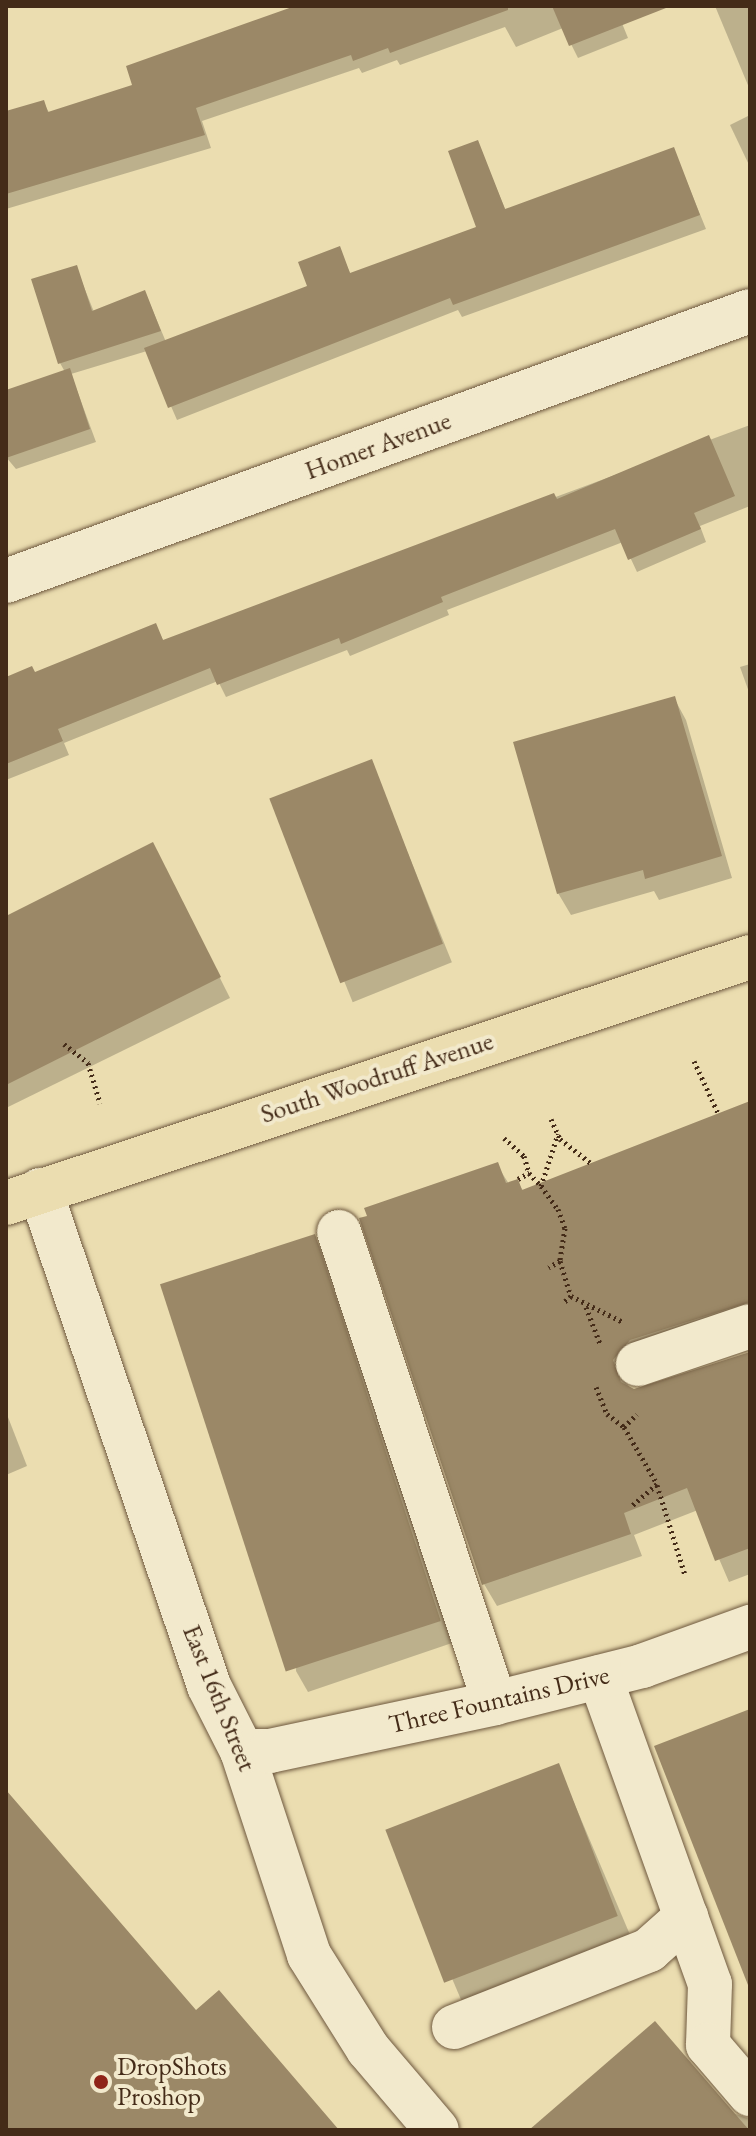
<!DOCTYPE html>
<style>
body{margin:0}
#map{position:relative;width:756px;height:2136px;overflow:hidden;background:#ebddb0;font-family:"EB Garamond",serif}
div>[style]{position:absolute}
.shadow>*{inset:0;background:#0003;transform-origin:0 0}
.building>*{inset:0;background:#9b8867;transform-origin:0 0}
.path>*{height:5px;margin-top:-2.5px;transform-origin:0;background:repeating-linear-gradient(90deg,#442b18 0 2px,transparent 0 6px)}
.roads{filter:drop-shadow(0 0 2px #6e583e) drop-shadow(0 0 2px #6e583e)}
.minor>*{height:44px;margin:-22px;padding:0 22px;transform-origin:22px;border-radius:22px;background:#f2e9cc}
.major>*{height:44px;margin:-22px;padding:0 22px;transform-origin:22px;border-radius:22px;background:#ebddb0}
.dots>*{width:22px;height:22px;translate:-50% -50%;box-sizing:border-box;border:4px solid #f2e9cc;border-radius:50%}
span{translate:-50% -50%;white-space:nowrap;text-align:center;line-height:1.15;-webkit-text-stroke:8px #f2e9cc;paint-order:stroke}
.street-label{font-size:26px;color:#442b18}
.poi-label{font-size:26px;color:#442b18}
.left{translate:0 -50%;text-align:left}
.frame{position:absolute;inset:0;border:8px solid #442b18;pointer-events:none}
</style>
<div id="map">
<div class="shadow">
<i style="clip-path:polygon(303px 6px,615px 6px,628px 38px,578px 58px,563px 28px,516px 47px,505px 27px,400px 65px,397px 60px,362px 73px,359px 68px,202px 121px,211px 148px,6px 209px,6px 113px,43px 102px,50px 114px,134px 86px)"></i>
<i style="clip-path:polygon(715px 6px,750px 6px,750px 90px)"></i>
<i style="clip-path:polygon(750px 115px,750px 167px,730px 125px)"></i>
<i style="clip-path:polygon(477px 142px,506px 211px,674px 150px,706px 229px,462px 317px,458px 310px,177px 420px,147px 351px,71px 374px,96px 442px,16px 469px,6px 457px,6px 392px,65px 372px,60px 363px,76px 267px,94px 312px,145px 292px,166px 342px,310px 287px,339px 249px,351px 275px,479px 228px)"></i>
<i style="clip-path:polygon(750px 425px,750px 506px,700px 526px,706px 542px,637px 572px,623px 542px,447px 610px,449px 615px,350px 656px,347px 650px,226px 697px,218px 681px,64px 743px,69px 755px,6px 780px,6px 679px,35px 674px,156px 626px,164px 642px)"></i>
<i style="clip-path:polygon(750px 664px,750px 695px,740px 667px)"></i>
<i style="clip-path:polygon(674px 698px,686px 720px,732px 878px,659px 900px,654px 891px,571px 915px,558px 893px)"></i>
<i style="left:371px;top:762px;width:216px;height:107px;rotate:68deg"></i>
<i style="clip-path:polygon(163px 865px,230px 998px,6px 1108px,6px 918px)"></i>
<i style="clip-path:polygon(750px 1103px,750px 1325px,625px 1381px,632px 1390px,750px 1355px,750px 1574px,729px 1582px,698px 1510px,634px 1535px,642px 1556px,497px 1606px,484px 1584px,362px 1220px,497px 1165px,509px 1184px,517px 1181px,524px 1192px)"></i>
<i style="clip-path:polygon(314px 1236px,326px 1258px,452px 1643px,308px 1692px,296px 1671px)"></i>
<i style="clip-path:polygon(6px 1412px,27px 1466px,6px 1475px)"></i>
<i style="left:558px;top:1765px;width:187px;height:181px;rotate:67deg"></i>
<i style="clip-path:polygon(730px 2112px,750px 2119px,750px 2130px,532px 2130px)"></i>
</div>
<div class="building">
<i style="clip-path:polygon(295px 6px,508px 6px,508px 10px,390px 53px,388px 48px,353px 61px,351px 55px,196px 108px,205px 135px,6px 194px,6px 111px,44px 100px,48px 112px,132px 85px,126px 66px)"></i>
<i style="clip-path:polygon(552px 6px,665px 6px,666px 8px,569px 46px)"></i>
<i style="clip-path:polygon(478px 140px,505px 209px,674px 147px,700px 215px,453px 305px,450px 298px,168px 408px,144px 348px,307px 286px,298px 262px,340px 246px,350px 273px,476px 227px,448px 151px)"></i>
<i style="clip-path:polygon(77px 265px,92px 311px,145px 290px,161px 331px,58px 364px,31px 279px)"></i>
<i style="clip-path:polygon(70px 368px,90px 429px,6px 458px,6px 390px)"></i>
<i style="clip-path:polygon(709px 435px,735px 496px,694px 513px,701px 529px,628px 560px,615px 529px,441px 597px,443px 602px,341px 644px,339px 638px,217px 685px,210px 668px,58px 729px,63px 741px,6px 764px,6px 677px,32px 666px,35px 672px,156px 623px,163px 640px,554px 493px,557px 499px)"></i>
<i style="clip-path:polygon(675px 696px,722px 856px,645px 879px,643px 870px,557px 894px,513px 742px)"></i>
<i style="left:372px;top:759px;width:198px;height:110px;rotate:69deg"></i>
<i style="clip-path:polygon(153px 842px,221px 977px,6px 1085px,6px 916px)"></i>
<i style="clip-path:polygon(750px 1101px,750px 1302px,630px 1340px,613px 1360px,621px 1382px,634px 1389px,750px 1352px,750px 1548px,715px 1561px,687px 1488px,624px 1513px,631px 1534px,482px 1585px,359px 1218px,367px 1216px,364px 1208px,498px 1162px,506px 1183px,518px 1179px,522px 1190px)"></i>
<i style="left:315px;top:1234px;width:407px;height:163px;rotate:72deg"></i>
<i style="clip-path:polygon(750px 1709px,750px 1984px,748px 1985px,654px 1746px)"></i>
<i style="left:559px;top:1763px;width:164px;height:186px;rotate:69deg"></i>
<i style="clip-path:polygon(6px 1790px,196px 2010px,219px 1990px,339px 2130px,6px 2130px)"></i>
<i style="clip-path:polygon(655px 2021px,749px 2130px,529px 2130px)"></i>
</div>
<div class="path">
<i style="left:64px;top:1044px;width:31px;rotate:38deg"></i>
<i style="left:88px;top:1063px;width:42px;rotate:73.3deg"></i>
<i style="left:694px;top:1061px;width:57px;rotate:65.2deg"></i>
<i style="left:551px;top:1119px;width:22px;rotate:66deg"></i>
<i style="left:560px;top:1139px;width:41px;rotate:38deg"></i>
<i style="left:504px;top:1138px;width:27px;rotate:42deg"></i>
<i style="left:524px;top:1156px;width:18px;rotate:74deg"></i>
<i style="left:518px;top:1179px;width:13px;rotate:-29deg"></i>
<i style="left:529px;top:1173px;width:18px;rotate:47deg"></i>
<i style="left:541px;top:1186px;width:55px;rotate:-71.9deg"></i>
<i style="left:541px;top:1186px;width:29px;rotate:54deg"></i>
<i style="left:558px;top:1209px;width:20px;rotate:70deg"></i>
<i style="left:565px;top:1228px;width:33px;rotate:99deg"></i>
<i style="left:560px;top:1261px;width:13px;rotate:151deg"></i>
<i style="left:560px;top:1261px;width:37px;rotate:73deg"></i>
<i style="left:571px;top:1296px;width:11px;rotate:139deg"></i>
<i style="left:571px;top:1296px;width:58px;rotate:26.6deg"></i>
<i style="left:586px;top:1307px;width:40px;rotate:69deg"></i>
<i style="left:596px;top:1387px;width:29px;rotate:68deg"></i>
<i style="left:607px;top:1414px;width:21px;rotate:37deg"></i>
<i style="left:624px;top:1427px;width:18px;rotate:-45deg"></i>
<i style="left:624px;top:1427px;width:66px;rotate:59.9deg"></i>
<i style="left:657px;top:1484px;width:35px;rotate:139deg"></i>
<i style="left:657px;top:1485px;width:94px;rotate:72.7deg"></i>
</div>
<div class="roads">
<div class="minor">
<i style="left:6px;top:581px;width:791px;rotate:-19.95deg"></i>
<i style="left:40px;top:1190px;width:524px;rotate:71.18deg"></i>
<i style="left:209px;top:1686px;width:73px;rotate:63.1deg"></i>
<i style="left:242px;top:1751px;width:215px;rotate:71.8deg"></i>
<i style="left:309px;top:1955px;width:111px;rotate:57.9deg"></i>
<i style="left:368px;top:2049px;width:106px;rotate:49.6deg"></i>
<i style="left:339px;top:1232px;width:496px;rotate:71.7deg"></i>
<i style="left:638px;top:1364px;width:118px;rotate:-18.7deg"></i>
<i style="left:600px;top:1677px;width:326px;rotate:70.3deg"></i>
<i style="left:710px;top:1984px;width:61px;rotate:91.9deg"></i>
<i style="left:708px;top:2045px;width:65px;rotate:49.4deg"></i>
<i style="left:242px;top:1751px;width:28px"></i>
<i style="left:270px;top:1751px;width:230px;rotate:-12deg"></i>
<i style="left:495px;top:1703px;width:152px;rotate:-14.1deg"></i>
<i style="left:642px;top:1666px;width:115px;rotate:-19.9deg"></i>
<i style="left:454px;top:2027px;width:210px;rotate:-21.5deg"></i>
<i style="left:649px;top:1950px;width:50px;rotate:-41.7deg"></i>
</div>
<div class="major">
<i style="left:6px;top:1203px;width:784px;rotate:-18.3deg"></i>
</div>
</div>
<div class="dots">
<i style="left:101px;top:2082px;background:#8f2418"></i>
</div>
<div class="street-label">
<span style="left:378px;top:446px;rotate:-20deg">Homer Avenue</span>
<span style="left:377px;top:1078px;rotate:-18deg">South Woodruff Avenue</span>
<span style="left:219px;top:1698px;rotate:68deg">East 16th Street</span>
<span style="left:499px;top:1700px;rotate:-13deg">Three Fountains Drive</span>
</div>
<div class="poi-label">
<span class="left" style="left:117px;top:2082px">DropShots<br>Proshop</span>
</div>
<div class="frame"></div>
</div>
